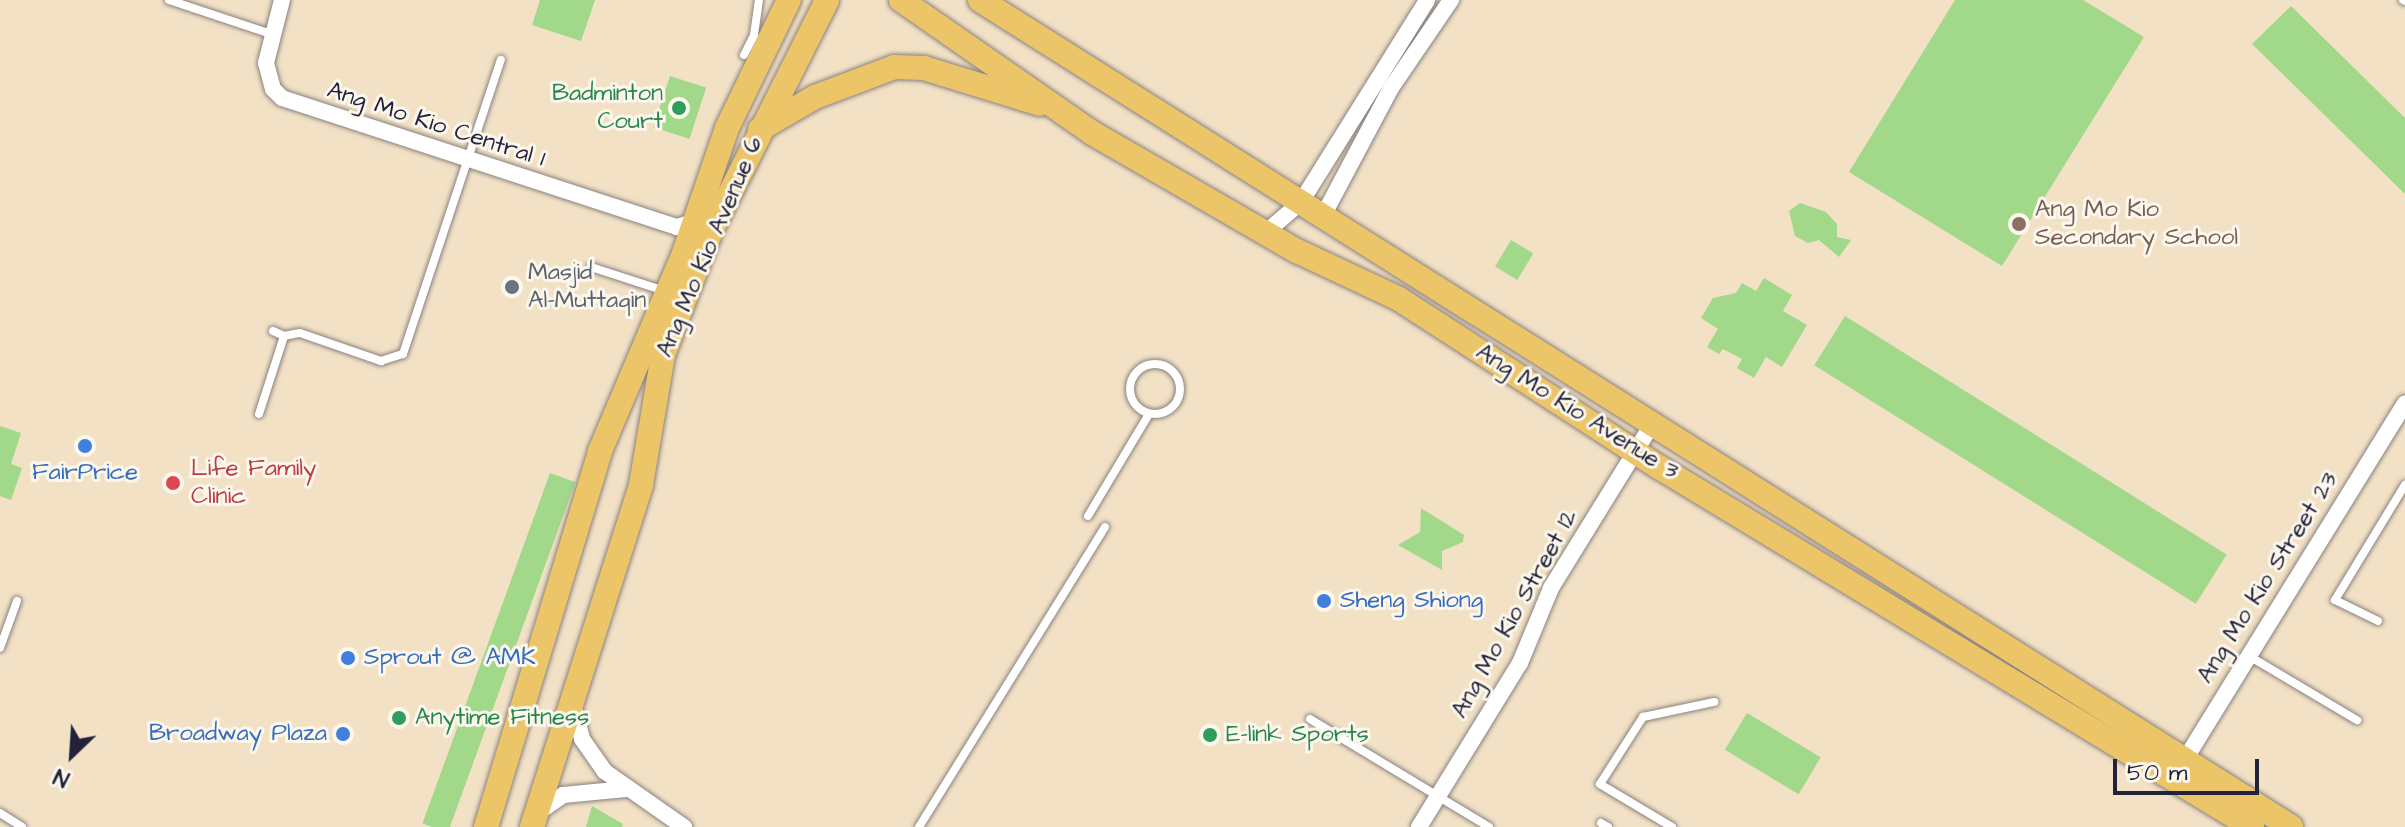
<!DOCTYPE html>
<style>
body{margin:0}
#map{position:relative;width:2405px;height:827px;overflow:hidden;background:#f2e1c5;font-family:"Architects Daughter",sans-serif}
div>[style]{position:absolute}
.green>*{inset:0;background:#a1d889;transform-origin:0 0}
.roads{filter:drop-shadow(0 0 2px #8a8280) drop-shadow(0 0 2px #8a8280)}
.lane>*{height:8px;margin:-4px;padding:0 4px;transform-origin:4px;border-radius:4px;background:#fff}
.lane>.ring{margin:-4px;padding:0;box-sizing:content-box;background:none;border:8px solid #fff;border-radius:50%}
.street>*{height:16px;margin:-8px;padding:0 8px;transform-origin:8px;border-radius:8px;background:#fff}
.primary>*{height:24px;margin:-12px;padding:0 12px;transform-origin:12px;border-radius:12px;background:#edc569}
.dots>*{width:22px;height:22px;translate:-50% -50%;box-sizing:border-box;border:4px solid #fbf7ec;border-radius:50%}
span{translate:-50% -50%;white-space:nowrap;text-align:center;line-height:1.15;-webkit-text-stroke:6px #fbf7ec;paint-order:stroke}
.leisure-label{font-size:24px;color:#27864d}
.right{translate:-100% -50%;text-align:right}
.left{translate:0 -50%;text-align:left}
.street-label{font-size:24px;color:#22223b}
.education-label{font-size:24px;color:#785e54}
.worship-label{font-size:24px;color:#5b616d}
.health-label{font-size:24px;color:#be3a42}
.shop-label{font-size:24px;color:#366cbe}
.north{position:absolute;left:32px;top:715px;width:80px;height:80px;-webkit-text-stroke:6px #fbf7ec;paint-order:stroke;rotate:205deg;font-size:22px;font-weight:700;line-height:32px;text-align:center;color:#22223b}
.north::after{content:'';display:block;margin:auto;width:28px;height:36px;background:#22223b;clip-path:polygon(50% 0,100% 100%,50% 72%,0 100%)}
.scale{position:absolute;left:2113px;top:759px;width:146px;height:36px;box-sizing:border-box;border:4px solid #22223b;border-top:0;padding-left:10px;font-size:24px;line-height:28px;white-space:nowrap;color:#22223b;-webkit-text-stroke:6px #fbf7ec;paint-order:stroke}
</style>
<div id="map">
<div class="green">
<i style="clip-path:polygon(540px 0,595px 0,581px 41px,532px 25px)"></i>
<i style="clip-path:polygon(1955px 0,2083px 0,2144px 37px,2002px 266px,1849px 172px)"></i>
<i style="clip-path:polygon(2291px 6px,2405px 118px,2405px 194px,2252px 44px)"></i>
<i style="left:670px;top:76px;width:38px;height:54px;rotate:18deg"></i>
<i style="clip-path:polygon(1800px 203px,1826px 212px,1837px 224px,1837px 237px,1851px 240px,1839px 257px,1819px 240px,1808px 243px,1795px 236px,1789px 211px)"></i>
<i style="left:1511px;top:240px;width:26px;height:31px;rotate:31deg"></i>
<i style="clip-path:polygon(1764px 278px,1792px 295px,1783px 311px,1807px 325px,1782px 367px,1766px 357px,1754px 378px,1737px 368px,1742px 359px,1723px 349px,1719px 354px,1707px 347px,1718px 329px,1701px 318px,1713px 298px,1736px 293px,1742px 283px,1756px 291px)"></i>
<i style="left:1845px;top:316px;width:450px;height:58px;rotate:32deg"></i>
<i style="clip-path:polygon(0 426px,21px 433px,11px 464px,22px 468px,11px 500px,0 496px)"></i>
<i style="left:550px;top:473px;width:27px;height:373px;rotate:20deg"></i>
<i style="clip-path:polygon(1421px 508px,1464px 535px,1463px 542px,1442px 551px,1442px 570px,1398px 545px,1420px 532px)"></i>
<i style="left:1747px;top:713px;width:86px;height:43px;rotate:31deg"></i>
<i style="clip-path:polygon(592px 806px,623px 824px,622px 827px,586px 827px)"></i>
</div>
<div class="roads">
<div class="lane">
<i style="left:169px;top:0;width:108px;rotate:18.4deg"></i>
<i style="left:2403px;top:0;width:2px;rotate:27deg"></i>
<i style="left:744px;top:55px;width:22px;rotate:-63deg"></i>
<i style="left:754px;top:35px;width:35px;rotate:-82deg"></i>
<i style="left:591px;top:267px;width:78px;rotate:18deg"></i>
<i style="left:273px;top:331px;width:12px;rotate:24deg"></i>
<i style="left:284px;top:336px;width:16px;rotate:-11deg"></i>
<i style="left:300px;top:333px;width:86px;rotate:19.1deg"></i>
<i style="left:381px;top:361px;width:23px;rotate:-18deg"></i>
<i style="left:403px;top:354px;width:310px;rotate:-71.6deg"></i>
<i class="ring" style="left:1130px;top:364px;width:42px;height:42px"></i>
<i style="left:259px;top:414px;width:82px;rotate:-72.2deg"></i>
<i style="left:1088px;top:516px;width:119px;rotate:-59.1deg"></i>
<i style="left:2378px;top:621px;width:48px;rotate:-154deg"></i>
<i style="left:2335px;top:600px;width:135px;rotate:-58.7deg"></i>
<i style="left:0;top:648px;width:50px;rotate:-70.1deg"></i>
<i style="left:2249px;top:656px;width:126px;rotate:30.7deg"></i>
<i style="left:1310px;top:719px;width:209px;rotate:31.1deg"></i>
<i style="left:0;top:813px;width:26px;rotate:32deg"></i>
<i style="left:1601px;top:823px;width:8px;rotate:30deg"></i>
<i style="left:919px;top:827px;width:353px;rotate:-58.2deg"></i>
<i style="left:1672px;top:827px;width:84px;rotate:-149.2deg"></i>
<i style="left:1600px;top:784px;width:80px;rotate:-57.3deg"></i>
<i style="left:1643px;top:717px;width:73px;rotate:-11.9deg"></i>
</div>
<div class="street">
<i style="left:282px;top:0;width:65px;rotate:104.3deg"></i>
<i style="left:266px;top:63px;width:27px;rotate:75deg"></i>
<i style="left:273px;top:89px;width:13px;rotate:45deg"></i>
<i style="left:282px;top:98px;width:416px;rotate:18.1deg"></i>
<i style="left:677px;top:227px;width:19px;rotate:-18deg"></i>
<i style="left:1324px;top:214px;width:143px;rotate:-62deg"></i>
<i style="left:1391px;top:88px;width:107px;rotate:-55.7deg"></i>
<i style="left:1265px;top:233px;width:48px;rotate:-40.7deg"></i>
<i style="left:1301px;top:202px;width:238px;rotate:-58deg"></i>
<i style="left:573px;top:705px;width:35px;rotate:75deg"></i>
<i style="left:582px;top:739px;width:39px;rotate:55deg"></i>
<i style="left:604px;top:771px;width:98px;rotate:35deg"></i>
<i style="left:2181px;top:766px;width:426px;rotate:-58.3deg"></i>
<i style="left:536px;top:814px;width:33px;rotate:-35deg"></i>
<i style="left:563px;top:795px;width:63px;rotate:-5.4deg"></i>
<i style="left:1419px;top:827px;width:193px;rotate:-58.4deg"></i>
<i style="left:1520px;top:663px;width:81px;rotate:-67.5deg"></i>
<i style="left:1551px;top:588px;width:194px;rotate:-58.3deg"></i>
</div>
<div class="primary">
<i style="left:901px;top:0;width:235px;rotate:34.8deg"></i>
<i style="left:1094px;top:134px;width:234px;rotate:30deg"></i>
<i style="left:1297px;top:251px;width:113px;rotate:25.2deg"></i>
<i style="left:1399px;top:299px;width:310px;rotate:32.9deg"></i>
<i style="left:1659px;top:467px;width:694px;rotate:31.26deg"></i>
<i style="left:980px;top:0;width:1550px;rotate:32.24deg"></i>
<i style="left:760px;top:129px;width:64px;rotate:-30.2deg"></i>
<i style="left:815px;top:97px;width:85px;rotate:-20.6deg"></i>
<i style="left:895px;top:67px;width:29px;rotate:2deg"></i>
<i style="left:924px;top:68px;width:121px;rotate:17.2deg"></i>
<i style="left:486px;top:827px;width:393px;rotate:-73.1deg"></i>
<i style="left:600px;top:451px;width:215px;rotate:-67deg"></i>
<i style="left:684px;top:253px;width:132px;rotate:-71deg"></i>
<i style="left:727px;top:128px;width:142px;rotate:-64.2deg"></i>
<i style="left:532px;top:827px;width:359px;rotate:-72.3deg"></i>
<i style="left:641px;top:485px;width:132px;rotate:-80.4deg"></i>
<i style="left:663px;top:355px;width:133px;rotate:-68.8deg"></i>
<i style="left:711px;top:231px;width:258px;rotate:-63.3deg"></i>
</div>
</div>
<div class="dots">
<i style="left:679px;top:108px;background:#2e9e5b"></i>
<i style="left:2019px;top:224px;background:#8d6e63"></i>
<i style="left:512px;top:287px;background:#6b7280"></i>
<i style="left:85px;top:446px;background:#3f7fe0"></i>
<i style="left:173px;top:483px;background:#e0444e"></i>
<i style="left:1324px;top:601px;background:#3f7fe0"></i>
<i style="left:348px;top:658px;background:#3f7fe0"></i>
<i style="left:399px;top:718px;background:#2e9e5b"></i>
<i style="left:343px;top:734px;background:#3f7fe0"></i>
<i style="left:1210px;top:735px;background:#2e9e5b"></i>
</div>
<div class="leisure-label">
<span class="right" style="left:663px;top:108px">Badminton<br>Court</span>
<span class="left" style="left:415px;top:718px">Anytime Fitness</span>
<span class="left" style="left:1226px;top:735px">E-link Sports</span>
</div>
<div class="street-label">
<span style="left:436px;top:125px;rotate:18deg">Ang Mo Kio Central 1</span>
<span style="left:710px;top:247px;rotate:-67deg">Ang Mo Kio Avenue 6</span>
<span style="left:1577px;top:412px;rotate:32deg">Ang Mo Kio Avenue 3</span>
<span style="left:2268px;top:578px;rotate:-58deg">Ang Mo Kio Street 23</span>
<span style="left:1515px;top:614px;rotate:-61deg">Ang Mo Kio Street 12</span>
</div>
<div class="education-label">
<span class="left" style="left:2035px;top:224px">Ang Mo Kio<br>Secondary School</span>
</div>
<div class="worship-label">
<span class="left" style="left:528px;top:287px">Masjid<br>Al-Muttaqin</span>
</div>
<div class="health-label">
<span class="left" style="left:191px;top:483px">Life Family<br>Clinic</span>
</div>
<div class="shop-label">
<span style="left:85px;top:473px">FairPrice</span>
<span class="left" style="left:1340px;top:601px">Sheng Shiong</span>
<span class="left" style="left:364px;top:658px">Sprout @ AMK</span>
<span class="right" style="left:327px;top:734px">Broadway Plaza</span>
</div>
<div class="north">N</div>
<div class="scale">50 m</div>
</div>
